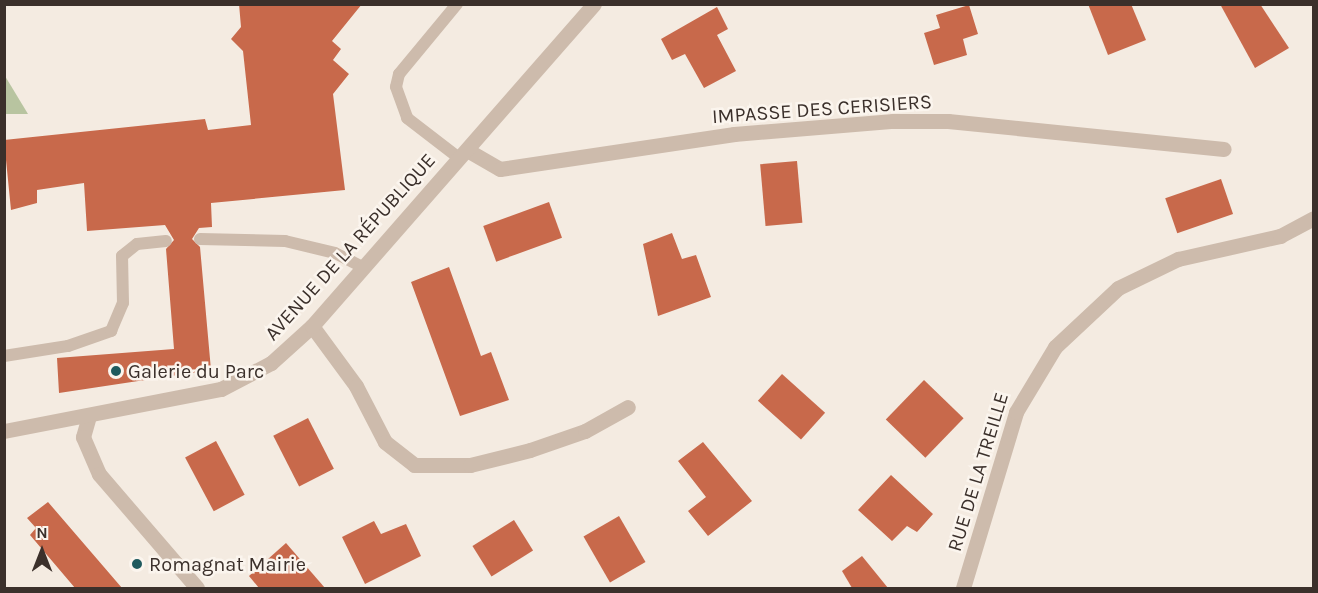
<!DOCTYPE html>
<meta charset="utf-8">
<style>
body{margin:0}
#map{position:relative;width:1318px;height:593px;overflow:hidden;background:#f4ebe1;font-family:Karla,sans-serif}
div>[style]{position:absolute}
.green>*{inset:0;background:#b8c4a0}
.building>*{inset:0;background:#c8694b;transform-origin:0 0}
.service>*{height:12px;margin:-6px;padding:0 6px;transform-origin:6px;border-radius:6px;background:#cdbbac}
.minor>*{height:15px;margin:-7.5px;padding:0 7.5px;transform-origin:7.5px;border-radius:7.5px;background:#cdbbac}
.dots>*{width:16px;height:16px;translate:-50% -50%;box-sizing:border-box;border:3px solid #fbf5ee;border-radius:50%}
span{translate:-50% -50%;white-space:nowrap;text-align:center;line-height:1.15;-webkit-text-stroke:5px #fbf5ee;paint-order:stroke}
.street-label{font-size:20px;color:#3b302b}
.poi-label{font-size:20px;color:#3b302b}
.left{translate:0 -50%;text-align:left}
.frame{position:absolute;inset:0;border:6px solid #3b302b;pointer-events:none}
.north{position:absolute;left:12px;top:521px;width:60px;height:60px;-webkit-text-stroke:4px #fbf5ee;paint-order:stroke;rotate:0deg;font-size:16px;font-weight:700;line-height:24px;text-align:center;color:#3b302b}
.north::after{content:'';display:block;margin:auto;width:21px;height:27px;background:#3b302b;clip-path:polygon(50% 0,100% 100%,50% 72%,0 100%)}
</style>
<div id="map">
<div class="green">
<i style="clip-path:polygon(4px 76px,5px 76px,28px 114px,5px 114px)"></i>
</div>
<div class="building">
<i style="clip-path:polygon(239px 4px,362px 4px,332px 41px,341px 49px,333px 60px,349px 74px,333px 94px,345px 190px,211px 203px,212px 227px,199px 228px,192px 239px,200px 247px,211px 370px,59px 393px,57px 358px,174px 349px,166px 249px,174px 240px,165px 225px,87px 231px,84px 183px,37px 190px,37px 203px,11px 210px,4px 140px,205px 119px,208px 130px,251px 125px,243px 51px,231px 39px,241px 27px)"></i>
<i style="clip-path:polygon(1088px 4px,1131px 4px,1146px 40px,1108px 55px)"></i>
<i style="clip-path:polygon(1220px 4px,1260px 4px,1289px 48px,1255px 68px)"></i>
<i style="clip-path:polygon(969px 5px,978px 34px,963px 39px,967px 55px,934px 65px,924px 33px,940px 28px,936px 15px)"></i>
<i style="clip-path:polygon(717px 7px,728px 29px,717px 35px,736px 71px,704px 88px,685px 54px,672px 60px,661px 39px)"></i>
<i style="left:797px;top:161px;width:62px;height:37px;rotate:85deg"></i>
<i style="left:1221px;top:179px;width:37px;height:59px;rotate:71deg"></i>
<i style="left:549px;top:202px;width:38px;height:70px;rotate:70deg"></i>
<i style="clip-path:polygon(672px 233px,682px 259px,696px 255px,711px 297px,658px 316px,643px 244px)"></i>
<i style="clip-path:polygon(449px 267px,481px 356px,491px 352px,509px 400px,460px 416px,411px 282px)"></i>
<i style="left:782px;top:374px;width:58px;height:36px;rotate:42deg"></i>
<i style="left:924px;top:380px;width:55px;height:55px;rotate:44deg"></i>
<i style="left:308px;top:418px;width:57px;height:39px;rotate:63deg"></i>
<i style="left:216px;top:441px;width:61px;height:35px;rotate:62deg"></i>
<i style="clip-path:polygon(703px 442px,752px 501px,708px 536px,688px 511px,706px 497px,678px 461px)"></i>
<i style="clip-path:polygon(891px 475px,933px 514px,917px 532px,907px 526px,892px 541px,858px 510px)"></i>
<i style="clip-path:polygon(48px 502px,122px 588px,75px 588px,30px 535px,36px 528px,27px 518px)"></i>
<i style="left:619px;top:516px;width:53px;height:41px;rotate:60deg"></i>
<i style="left:514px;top:520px;width:36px;height:49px;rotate:58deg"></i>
<i style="clip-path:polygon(374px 521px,381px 534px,406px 524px,421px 556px,365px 584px,342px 537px)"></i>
<i style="clip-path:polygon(286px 543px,325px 588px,259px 588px,249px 576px)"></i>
<i style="clip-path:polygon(862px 556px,888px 588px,852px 588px,842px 571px)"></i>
</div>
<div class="service">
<i style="left:457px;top:4px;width:91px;rotate:129.6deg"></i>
<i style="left:399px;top:74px;width:13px;rotate:103deg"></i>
<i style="left:396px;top:87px;width:33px;rotate:70deg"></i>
<i style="left:407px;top:118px;width:66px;rotate:37.6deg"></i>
<i style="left:200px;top:239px;width:85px;rotate:1.3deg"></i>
<i style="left:285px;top:241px;width:51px;rotate:13.5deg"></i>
<i style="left:335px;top:253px;width:33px;rotate:27deg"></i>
<i style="left:4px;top:356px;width:65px;rotate:-8.9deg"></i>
<i style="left:68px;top:346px;width:46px;rotate:-19.2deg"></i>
<i style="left:111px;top:331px;width:30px;rotate:-67deg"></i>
<i style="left:123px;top:303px;width:47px;rotate:-91.2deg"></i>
<i style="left:122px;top:256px;width:19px;rotate:-39deg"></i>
<i style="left:137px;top:244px;width:29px;rotate:-6deg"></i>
</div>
<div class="minor">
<i style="left:467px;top:150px;width:38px;rotate:30deg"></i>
<i style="left:500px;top:169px;width:237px;rotate:-8.5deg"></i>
<i style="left:734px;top:134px;width:160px;rotate:-4.7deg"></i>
<i style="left:893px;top:121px;width:55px"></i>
<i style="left:948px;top:121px;width:277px;rotate:5.8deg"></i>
<i style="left:312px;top:326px;width:74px;rotate:53.7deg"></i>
<i style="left:356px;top:386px;width:63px;rotate:62.6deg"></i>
<i style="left:385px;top:442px;width:37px;rotate:38deg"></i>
<i style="left:414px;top:465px;width:56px"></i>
<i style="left:470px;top:465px;width:62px;rotate:-14deg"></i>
<i style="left:530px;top:450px;width:58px;rotate:-19.1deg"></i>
<i style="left:585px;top:431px;width:49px;rotate:-29.2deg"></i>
<i style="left:89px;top:416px;width:22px;rotate:106deg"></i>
<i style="left:83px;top:437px;width:40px;rotate:66.6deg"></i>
<i style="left:99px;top:474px;width:150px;rotate:49.3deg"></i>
<i style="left:4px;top:431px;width:221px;rotate:-11deg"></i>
<i style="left:221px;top:389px;width:56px;rotate:-27.5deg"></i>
<i style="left:271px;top:363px;width:55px;rotate:-42.1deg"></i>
<i style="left:312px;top:326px;width:428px;rotate:-48.8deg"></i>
<i style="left:963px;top:588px;width:184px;rotate:-73.2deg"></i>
<i style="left:1016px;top:412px;width:76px;rotate:-59deg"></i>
<i style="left:1055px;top:347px;width:86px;rotate:-43.1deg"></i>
<i style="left:1118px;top:288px;width:67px;rotate:-25.8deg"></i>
<i style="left:1178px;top:259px;width:105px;rotate:-12.7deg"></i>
<i style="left:1280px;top:236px;width:38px;rotate:-28deg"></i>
</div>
<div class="dots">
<i style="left:116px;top:371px;background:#1f5a5e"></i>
<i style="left:137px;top:564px;background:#1f5a5e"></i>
</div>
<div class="street-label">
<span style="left:822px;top:109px;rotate:-4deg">IMPASSE DES CERISIERS</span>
<span style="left:350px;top:247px;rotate:-48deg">AVENUE DE LA RÉPUBLIQUE</span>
<span style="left:978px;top:472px;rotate:-73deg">RUE DE LA TREILLE</span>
</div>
<div class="poi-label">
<span class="left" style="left:128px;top:371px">Galerie du Parc</span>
<span class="left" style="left:149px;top:564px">Romagnat Mairie</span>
</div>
<div class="frame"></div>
<div class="north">N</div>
</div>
